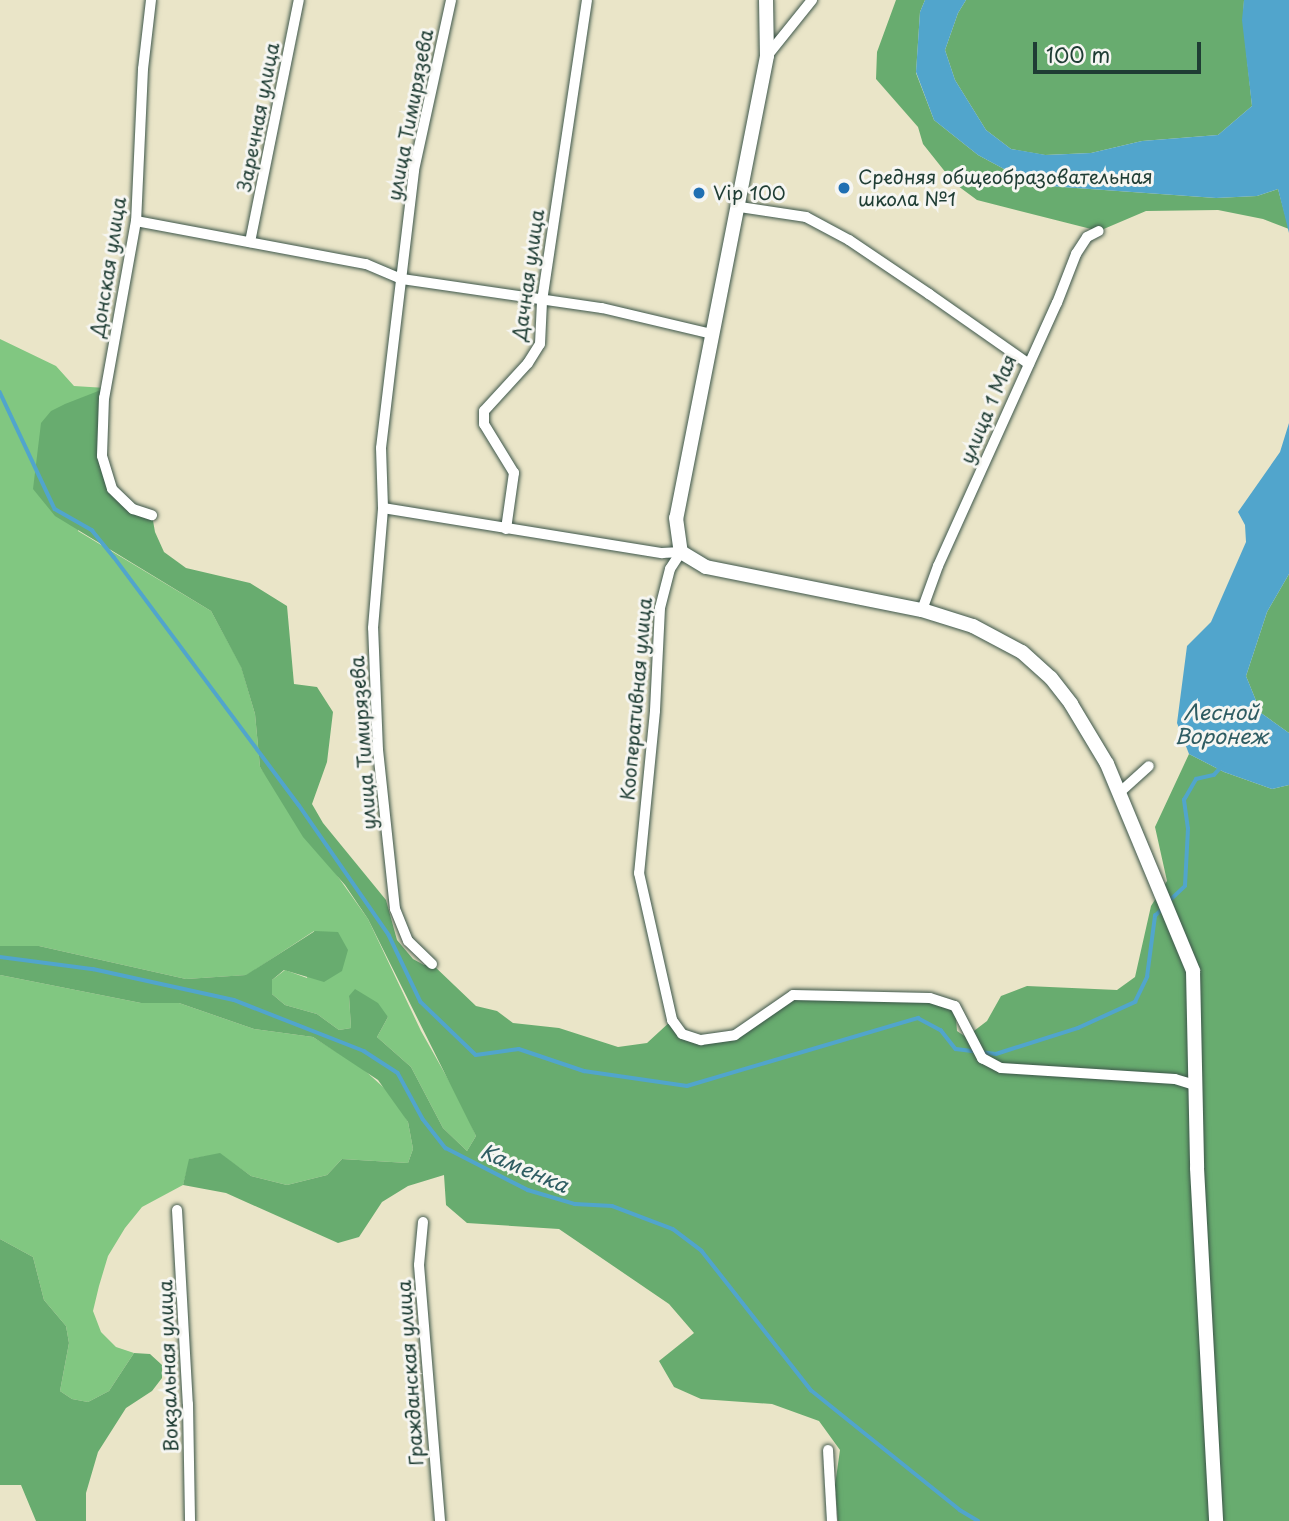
<!DOCTYPE html>
<meta charset="utf-8">
<style>
body{margin:0}
#map{position:relative;width:1289px;height:1521px;overflow:hidden;background:#eae5c8;font-family:"Playpen Sans",sans-serif}
div>[style]{position:absolute}
.green>*{inset:0;background:#81c781}
.forest>*{inset:0;background:#68ac6f}
.water>*{inset:0;background:#51a5cc}
.stream>*{height:3.5px;margin:-1.75px;padding:0 1.75px;transform-origin:1.75px;border-radius:1.75px;background:#51a5cc}
.roads{filter:drop-shadow(0 0 2px #3d564a) drop-shadow(0 0 2px #3d564a)}
.minor>*{height:10px;margin:-5px;padding:0 5px;transform-origin:5px;border-radius:5px;background:#fff}
.tertiary>*{height:14px;margin:-7px;padding:0 7px;transform-origin:7px;border-radius:7px;background:#fff}
.dots>*{width:19px;height:19px;translate:-50% -50%;box-sizing:border-box;border:4px solid #f6f6f2;border-radius:50%}
span{translate:-50% -50%;white-space:nowrap;text-align:center;line-height:1.15;-webkit-text-stroke:6px #f6f6f2;paint-order:stroke}
.street-label{font-size:19px;color:#1f3d34}
.poi-label{font-size:19px;color:#1f3d34}
.left{translate:0 -50%;text-align:left}
.water-label{font-size:21px;color:#2e5c62;font-style:italic}
.scale{position:absolute;left:1033px;top:42px;width:168px;height:32px;box-sizing:border-box;border:4px solid #1f3d34;border-top:0;padding-left:9px;font-size:21px;line-height:24px;white-space:nowrap;color:#1f3d34;-webkit-text-stroke:5px #f6f6f2;paint-order:stroke}
</style>
<div id="map">
<div class="green">
<i style="clip-path:polygon(0 339px,56px 366px,74px 386px,106px 388px,78px 531px,211px 611px,241px 666px,255px 714px,260px 767px,368px 919px,421px 1031px,462px 1104px,476px 1136px,467px 1151px,443px 1128px,411px 1067px,377px 1037px,388px 1017px,349px 996px,351px 1028px,339px 1030px,317px 1014px,285px 1005px,272px 994px,272px 980px,285px 970px,307px 978px,314px 931px,247px 975px,186px 979px,39px 946px,0 946px)"></i>
<i style="clip-path:polygon(0 975px,141px 1003px,179px 1003px,254px 1029px,313px 1037px,362px 1068px,392px 1095px,408px 1122px,413px 1149px,408px 1163px,342px 1159px,327px 1175px,287px 1185px,251px 1176px,220px 1154px,190px 1159px,183px 1185px,142px 1207px,125px 1228px,108px 1256px,99px 1286px,93px 1311px,101px 1332px,116px 1347px,134px 1353px,109px 1391px,88px 1402px,72px 1399px,60px 1391px,69px 1343px,66px 1326px,44px 1300px,33px 1257px,0 1239px)"></i>
</div>
<div class="forest">
<i style="clip-path:polygon(896px 0,925px 0,920px 12px,916px 73px,934px 120px,978px 155px,1034px 185px,1216px 198px,1257px 196px,1278px 189px,1289px 229px,1263px 219px,1218px 210px,1146px 211px,1099px 231px,977px 200px,954px 183px,923px 144px,918px 127px,876px 79px,877px 52px)"></i>
<i style="clip-path:polygon(966px 0,1244px 0,1243px 20px,1252px 106px,1218px 135px,1142px 141px,1091px 153px,1045px 155px,1011px 149px,986px 130px,955px 80px,945px 50px,958px 13px)"></i>
<i style="clip-path:polygon(106px 388px,102px 456px,112px 489px,152px 515px,155px 532px,164px 552px,186px 568px,250px 583px,287px 606px,294px 684px,317px 687px,333px 712px,327px 762px,312px 804px,323px 823px,386px 900px,397px 940px,413px 959px,424px 965px,432px 964px,476px 1006px,497px 1011px,513px 1023px,559px 1028px,618px 1047px,647px 1043px,672px 1020px,682px 1034px,720px 1039px,793px 995px,930px 998px,955px 1006px,957px 1031px,966px 1037px,987px 1021px,1001px 996px,1027px 986px,1117px 990px,1135px 977px,1151px 906px,1167px 881px,1155px 827px,1189px 754px,1224px 772px,1272px 789px,1289px 785px,1289px 1521px,838px 1521px,835px 1485px,840px 1450px,819px 1421px,772px 1404px,701px 1399px,674px 1387px,659px 1361px,694px 1333px,669px 1304px,559px 1229px,467px 1223px,446px 1205px,444px 1175px,408px 1186px,382px 1202px,359px 1237px,338px 1243px,226px 1193px,183px 1185px,189px 1159px,220px 1153px,251px 1176px,287px 1185px,327px 1175px,342px 1159px,408px 1163px,413px 1149px,408px 1122px,378px 1080px,313px 1037px,254px 1029px,179px 1003px,141px 1003px,0 975px,0 946px,39px 946px,186px 979px,246px 975px,315px 931px,338px 932px,348px 950px,342px 971px,324px 982px,284px 970px,272px 980px,272px 994px,285px 1005px,317px 1014px,339px 1030px,351px 1028px,349px 996px,355px 989px,378px 1003px,388px 1017px,377px 1037px,411px 1067px,443px 1128px,467px 1151px,476px 1136px,368px 919px,345px 885px,303px 837px,260px 767px,255px 714px,241px 667px,211px 611px,55px 516px,33px 489px,41px 423px,51px 411px,65px 404px)"></i>
<i style="clip-path:polygon(1289px 574px,1289px 733px,1261px 713px,1246px 676px,1267px 612px)"></i>
<i style="clip-path:polygon(0 1239px,33px 1257px,44px 1300px,66px 1326px,69px 1343px,60px 1391px,72px 1399px,88px 1402px,109px 1391px,134px 1353px,150px 1354px,162px 1365px,162px 1378px,152px 1391px,126px 1408px,98px 1452px,86px 1493px,86px 1521px,36px 1521px,21px 1485px,0 1485px)"></i>
</div>
<div class="water">
<i style="clip-path:polygon(925px 0,966px 0,958px 13px,945px 50px,955px 80px,986px 130px,1011px 149px,1046px 155px,1091px 153px,1142px 141px,1218px 135px,1252px 106px,1242px 20px,1244px 0,1289px 0,1289px 233px,1278px 189px,1257px 196px,1216px 198px,1034px 185px,978px 155px,934px 120px,916px 72px,920px 12px)"></i>
<i style="clip-path:polygon(1289px 423px,1289px 574px,1267px 612px,1246px 676px,1261px 713px,1289px 733px,1289px 785px,1272px 789px,1224px 772px,1189px 754px,1177px 723px,1187px 646px,1211px 622px,1246px 542px,1245px 525px,1238px 512px,1280px 452px)"></i>
</div>
<div class="stream">
<i style="left:0;top:392px;width:129px;rotate:64.8deg"></i>
<i style="left:55px;top:509px;width:43px;rotate:29.6deg"></i>
<i style="left:92px;top:530px;width:35px;rotate:51deg"></i>
<i style="left:114px;top:557px;width:309px;rotate:53.3deg"></i>
<i style="left:299px;top:805px;width:158px;rotate:55.3deg"></i>
<i style="left:389px;top:935px;width:74px;rotate:64.5deg"></i>
<i style="left:421px;top:1002px;width:76px;rotate:43.9deg"></i>
<i style="left:476px;top:1055px;width:43px;rotate:-7.9deg"></i>
<i style="left:519px;top:1049px;width:69px;rotate:18.7deg"></i>
<i style="left:584px;top:1071px;width:104px;rotate:8.3deg"></i>
<i style="left:687px;top:1086px;width:241px;rotate:-16.4deg"></i>
<i style="left:918px;top:1018px;width:26px;rotate:28deg"></i>
<i style="left:941px;top:1030px;width:24px;rotate:52deg"></i>
<i style="left:956px;top:1049px;width:40px;rotate:7.1deg"></i>
<i style="left:996px;top:1054px;width:86px;rotate:-17.6deg"></i>
<i style="left:1078px;top:1028px;width:63px;rotate:-24.5deg"></i>
<i style="left:1135px;top:1002px;width:28px;rotate:-64deg"></i>
<i style="left:1147px;top:977px;width:62px;rotate:-82.5deg"></i>
<i style="left:1155px;top:916px;width:11px;rotate:-45deg"></i>
<i style="left:1168px;top:902px;width:23px;rotate:-43deg"></i>
<i style="left:1185px;top:886px;width:57px;rotate:-87deg"></i>
<i style="left:1188px;top:829px;width:29px;rotate:-98deg"></i>
<i style="left:1184px;top:800px;width:24px;rotate:-60deg"></i>
<i style="left:1196px;top:779px;width:18px;rotate:-13deg"></i>
<i style="left:1214px;top:775px;width:12px;rotate:-48deg"></i>
<i style="left:0;top:957px;width:94px;rotate:7.4deg"></i>
<i style="left:93px;top:969px;width:144px;rotate:12.4deg"></i>
<i style="left:234px;top:1000px;width:140px;rotate:21.4deg"></i>
<i style="left:364px;top:1051px;width:40px;rotate:32.9deg"></i>
<i style="left:398px;top:1073px;width:52px;rotate:61.5deg"></i>
<i style="left:423px;top:1119px;width:37px;rotate:52deg"></i>
<i style="left:446px;top:1148px;width:92px;rotate:27.1deg"></i>
<i style="left:528px;top:1190px;width:49px;rotate:16.6deg"></i>
<i style="left:575px;top:1204px;width:37px;rotate:3deg"></i>
<i style="left:612px;top:1206px;width:65px;rotate:20.7deg"></i>
<i style="left:673px;top:1229px;width:36px;rotate:37deg"></i>
<i style="left:702px;top:1251px;width:177px;rotate:51.9deg"></i>
<i style="left:811px;top:1390px;width:191px;rotate:38.8deg"></i>
<i style="left:960px;top:1510px;width:21px;rotate:31deg"></i>
</div>
<div class="roads">
<div class="minor">
<i style="left:151px;top:0;width:69px;rotate:96.6deg"></i>
<i style="left:143px;top:69px;width:152px;rotate:92.6deg"></i>
<i style="left:136px;top:221px;width:180px;rotate:100.2deg"></i>
<i style="left:104px;top:398px;width:58px;rotate:92deg"></i>
<i style="left:102px;top:456px;width:34px;rotate:73deg"></i>
<i style="left:112px;top:489px;width:29px;rotate:44deg"></i>
<i style="left:133px;top:509px;width:20px;rotate:18deg"></i>
<i style="left:767px;top:56px;width:72px;rotate:-51.2deg"></i>
<i style="left:740px;top:207px;width:67px;rotate:8.6deg"></i>
<i style="left:806px;top:217px;width:49px;rotate:28.1deg"></i>
<i style="left:849px;top:240px;width:97px;rotate:34deg"></i>
<i style="left:929px;top:294px;width:122px;rotate:35deg"></i>
<i style="left:136px;top:221px;width:234px;rotate:10.6deg"></i>
<i style="left:366px;top:264px;width:39px;rotate:23deg"></i>
<i style="left:402px;top:279px;width:202px;rotate:8.3deg"></i>
<i style="left:602px;top:308px;width:113px;rotate:13.3deg"></i>
<i style="left:250px;top:242px;width:247px;rotate:-78.6deg"></i>
<i style="left:383px;top:508px;width:283px;rotate:9.2deg"></i>
<i style="left:662px;top:553px;width:19px;rotate:-3deg"></i>
<i style="left:506px;top:529px;width:57px;rotate:-81.9deg"></i>
<i style="left:514px;top:473px;width:57px;rotate:-121.5deg"></i>
<i style="left:484px;top:424px;width:13px;rotate:-90deg"></i>
<i style="left:484px;top:411px;width:65px;rotate:-47.5deg"></i>
<i style="left:528px;top:363px;width:22px;rotate:-58deg"></i>
<i style="left:540px;top:344px;width:43px;rotate:-87.3deg"></i>
<i style="left:542px;top:301px;width:304px;rotate:-81.5deg"></i>
<i style="left:681px;top:552px;width:20px;rotate:123deg"></i>
<i style="left:670px;top:569px;width:40px;rotate:104.4deg"></i>
<i style="left:660px;top:608px;width:103px;rotate:92.8deg"></i>
<i style="left:655px;top:711px;width:163px;rotate:95.6deg"></i>
<i style="left:639px;top:873px;width:151px;rotate:77.3deg"></i>
<i style="left:672px;top:1020px;width:17px;rotate:54deg"></i>
<i style="left:682px;top:1034px;width:20px;rotate:18deg"></i>
<i style="left:701px;top:1040px;width:34px;rotate:-8deg"></i>
<i style="left:735px;top:1035px;width:70px;rotate:-34.6deg"></i>
<i style="left:793px;top:995px;width:137px;rotate:1.3deg"></i>
<i style="left:930px;top:998px;width:26px;rotate:18deg"></i>
<i style="left:955px;top:1006px;width:59px;rotate:62.6deg"></i>
<i style="left:982px;top:1058px;width:21px;rotate:28deg"></i>
<i style="left:1001px;top:1068px;width:174px;rotate:3.6deg"></i>
<i style="left:1175px;top:1079px;width:21px;rotate:17deg"></i>
<i style="left:922px;top:610px;width:47px;rotate:-70deg"></i>
<i style="left:938px;top:566px;width:289px;rotate:-65.7deg"></i>
<i style="left:1057px;top:303px;width:53px;rotate:-68.8deg"></i>
<i style="left:1076px;top:254px;width:20px;rotate:-57deg"></i>
<i style="left:1087px;top:237px;width:13px;rotate:-27deg"></i>
<i style="left:1119px;top:793px;width:40px;rotate:-42deg"></i>
<i style="left:432px;top:964px;width:33px;rotate:-136deg"></i>
<i style="left:408px;top:941px;width:35px;rotate:-112deg"></i>
<i style="left:395px;top:909px;width:160px;rotate:-96.1deg"></i>
<i style="left:378px;top:750px;width:122px;rotate:-92.3deg"></i>
<i style="left:373px;top:628px;width:120px;rotate:-85.2deg"></i>
<i style="left:383px;top:508px;width:60px;rotate:-91.9deg"></i>
<i style="left:381px;top:448px;width:280px;rotate:-83.2deg"></i>
<i style="left:414px;top:170px;width:174px;rotate:-77.7deg"></i>
<i style="left:177px;top:1210px;width:194px;rotate:86.8deg"></i>
<i style="left:188px;top:1404px;width:117px;rotate:89deg"></i>
<i style="left:423px;top:1222px;width:43px;rotate:95.3deg"></i>
<i style="left:419px;top:1265px;width:257px;rotate:85.3deg"></i>
<i style="left:828px;top:1450px;width:71px;rotate:86.8deg"></i>
</div>
<div class="tertiary">
<i style="left:766px;top:0;width:56px;rotate:89deg"></i>
<i style="left:767px;top:56px;width:471px;rotate:101.1deg"></i>
<i style="left:676px;top:518px;width:34px;rotate:82deg"></i>
<i style="left:681px;top:552px;width:29px;rotate:31deg"></i>
<i style="left:706px;top:567px;width:220px;rotate:11.3deg"></i>
<i style="left:922px;top:610px;width:53px;rotate:17.4deg"></i>
<i style="left:973px;top:626px;width:55px;rotate:28deg"></i>
<i style="left:1022px;top:652px;width:39px;rotate:42deg"></i>
<i style="left:1051px;top:678px;width:33px;rotate:52deg"></i>
<i style="left:1071px;top:704px;width:70px;rotate:59deg"></i>
<i style="left:1107px;top:764px;width:224px;rotate:67.4deg"></i>
<i style="left:1193px;top:971px;width:197px;rotate:88.8deg"></i>
<i style="left:1197px;top:1168px;width:354px;rotate:86.9deg"></i>
</div>
</div>
<div class="dots">
<i style="left:844px;top:188px;background:#1f6fb2"></i>
<i style="left:699px;top:193px;background:#1f6fb2"></i>
</div>
<div class="street-label">
<span style="left:410px;top:115px;rotate:-79deg">улица Тимирязева</span>
<span style="left:258px;top:117px;rotate:-79deg">Заречная улица</span>
<span style="left:108px;top:267px;rotate:-81deg">Донская улица</span>
<span style="left:528px;top:275px;rotate:-82deg">Дачная улица</span>
<span style="left:988px;top:409px;rotate:-67deg">улица 1 Мая</span>
<span style="left:636px;top:699px;rotate:-85deg">Кооперативная улица</span>
<span style="left:363px;top:743px;rotate:-94deg">улица Тимирязева</span>
<span style="left:168px;top:1366px;rotate:-92deg">Вокзальная улица</span>
<span style="left:410px;top:1373px;rotate:-94deg">Гражданская улица</span>
</div>
<div class="poi-label">
<span class="left" style="left:858px;top:188px">Средняя общеобразовательная<br>школа №1</span>
<span class="left" style="left:713px;top:193px">Vip 100</span>
</div>
<div class="water-label">
<span style="left:1221px;top:723px">Лесной<br>Воронеж</span>
<span style="left:525px;top:1167px;rotate:23deg">Каменка</span>
</div>
<div class="scale">100 m</div>
</div>
